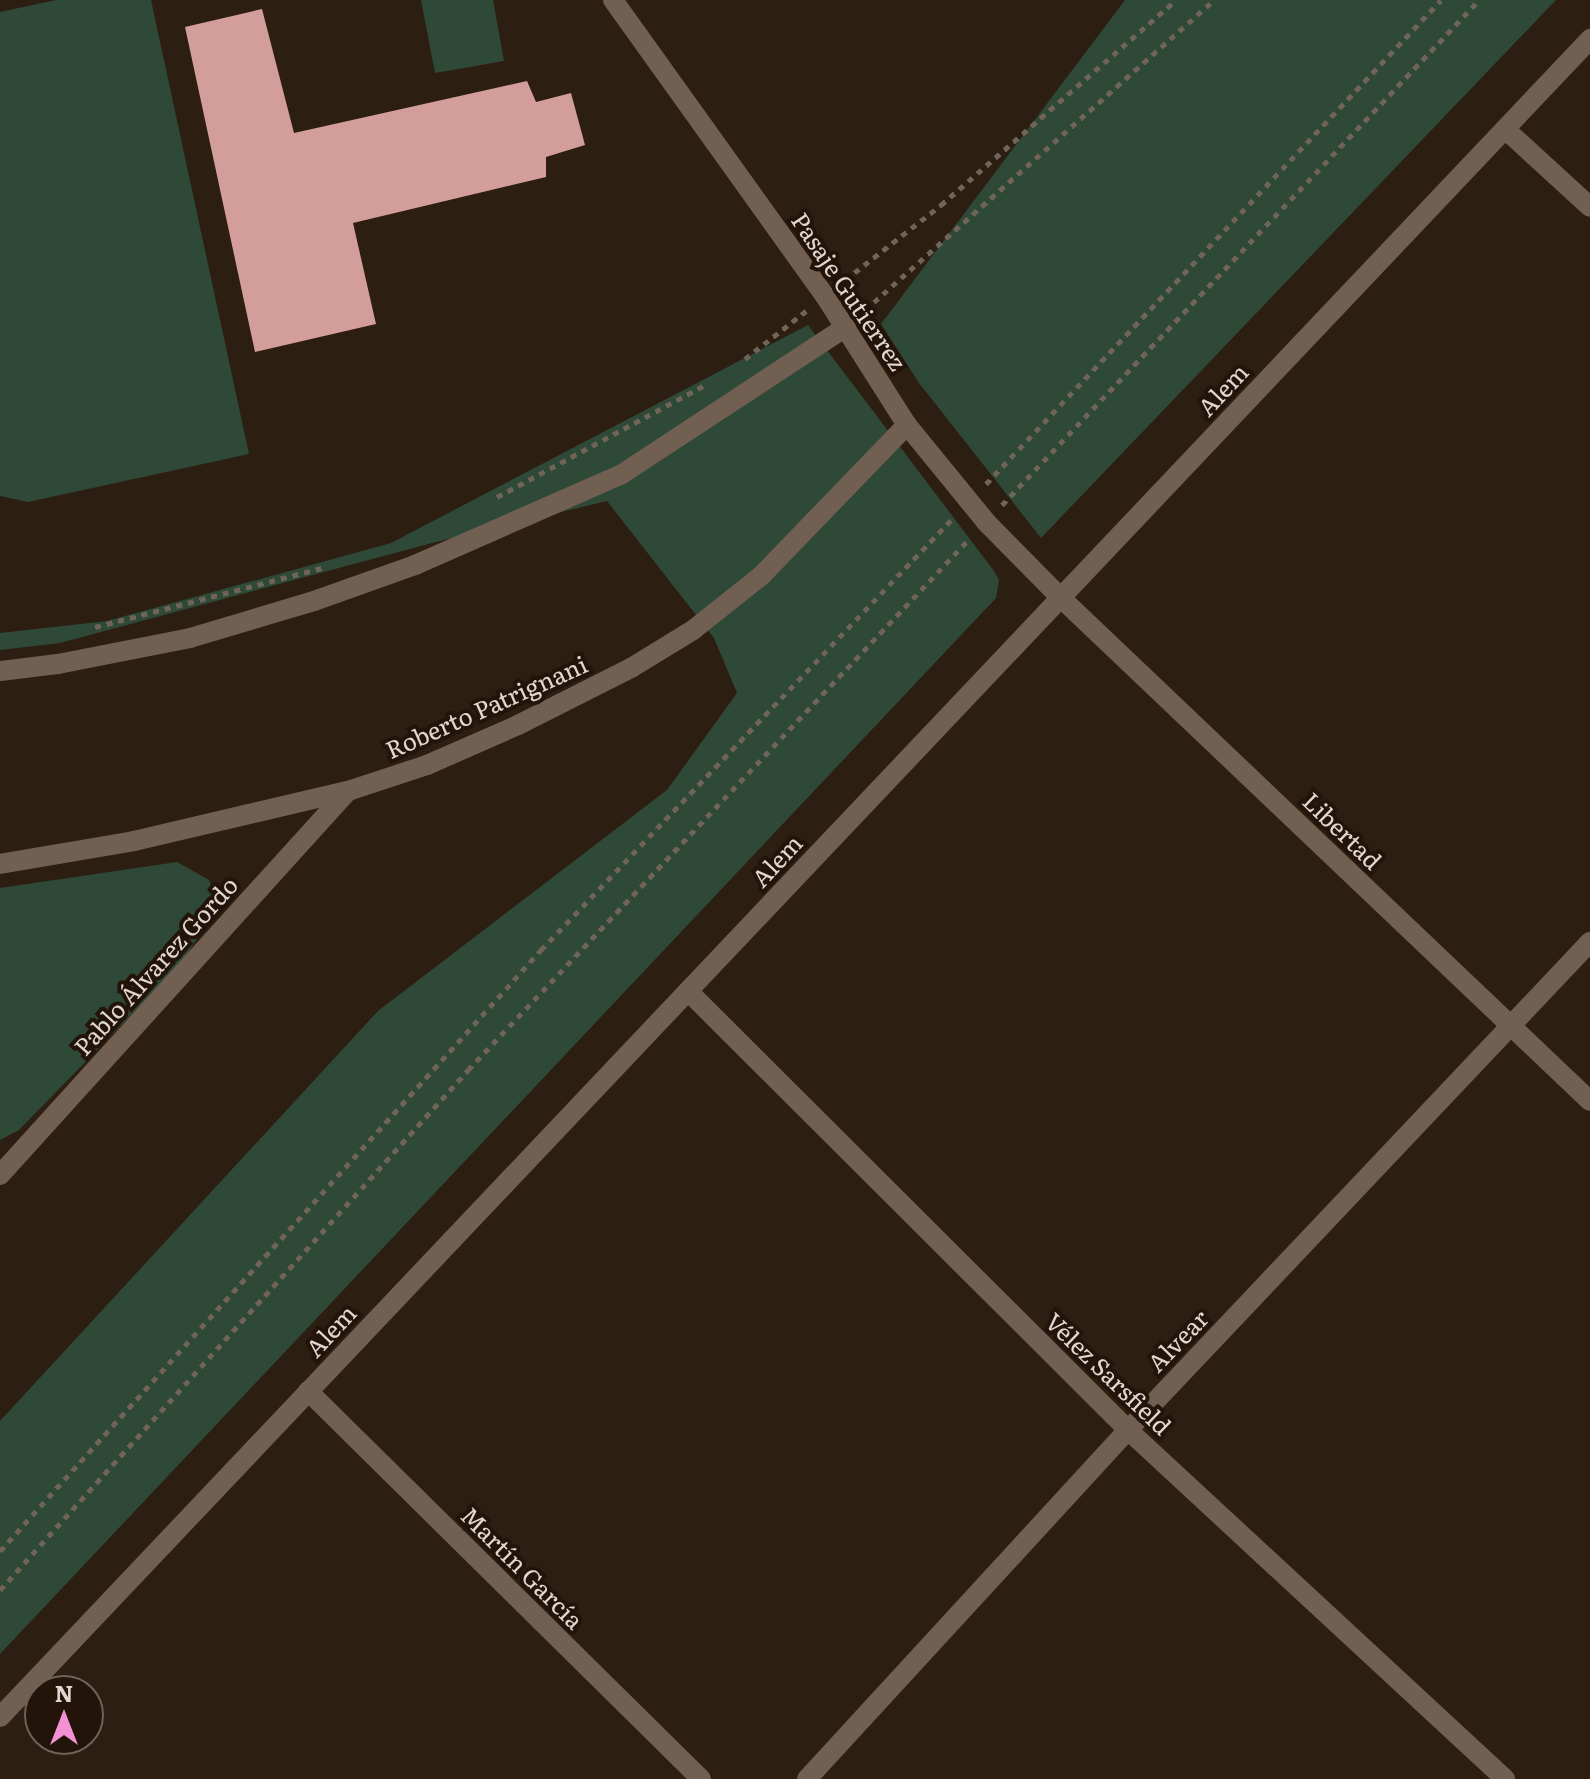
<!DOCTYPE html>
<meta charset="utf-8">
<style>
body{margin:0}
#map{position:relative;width:1590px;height:1779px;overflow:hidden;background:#2d1e12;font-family:Literata,serif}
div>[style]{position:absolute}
.green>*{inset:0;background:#2e4937}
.building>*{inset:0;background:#d39e9a}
.path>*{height:5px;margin-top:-2.5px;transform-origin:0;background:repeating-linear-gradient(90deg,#706358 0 6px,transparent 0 12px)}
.minor>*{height:20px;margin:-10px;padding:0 10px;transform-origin:10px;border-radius:10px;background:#715f52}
.secondary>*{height:20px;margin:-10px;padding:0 10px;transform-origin:10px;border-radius:10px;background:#715f52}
span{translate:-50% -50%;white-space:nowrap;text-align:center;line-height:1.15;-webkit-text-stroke:8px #231409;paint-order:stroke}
.street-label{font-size:24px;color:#e2d7d0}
.north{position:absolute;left:24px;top:1675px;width:80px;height:80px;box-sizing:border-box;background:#231409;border:2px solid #6f6259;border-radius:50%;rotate:0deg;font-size:22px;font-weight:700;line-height:32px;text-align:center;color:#e2d7d0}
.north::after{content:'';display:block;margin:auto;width:28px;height:36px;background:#f491d4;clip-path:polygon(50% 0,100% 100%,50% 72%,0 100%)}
</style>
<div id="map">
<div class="green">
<i style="clip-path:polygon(56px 0,151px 0,249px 454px,28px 502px,0 496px,0 12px)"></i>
<i style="clip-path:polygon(421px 0,493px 0,504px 61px,435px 73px)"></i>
<i style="clip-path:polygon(1125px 0,1556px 0,1041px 538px,919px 383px,881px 324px)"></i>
<i style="clip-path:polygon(808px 325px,994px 571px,999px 580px,996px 598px,0 1654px,0 1421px,378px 1011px,667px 790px,737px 693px,714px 638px,607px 501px,432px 543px,60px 643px,0 650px,0 633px,107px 621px,391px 543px)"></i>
<i style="clip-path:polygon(177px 862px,209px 880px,218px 904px,182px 963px,19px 1130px,0 1140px,0 888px)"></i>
</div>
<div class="building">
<i style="clip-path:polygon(262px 9px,294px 133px,527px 81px,536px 102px,571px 93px,585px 145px,546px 157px,546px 177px,353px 223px,376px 324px,255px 352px,185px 27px)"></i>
</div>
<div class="path">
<i style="left:845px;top:280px;width:122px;rotate:-38deg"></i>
<i style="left:941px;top:205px;width:312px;rotate:-41.1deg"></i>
<i style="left:865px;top:310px;width:467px;rotate:-41.6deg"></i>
<i style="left:745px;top:359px;width:78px;rotate:-38.2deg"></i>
<i style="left:986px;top:484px;width:664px;rotate:-46.77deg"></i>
<i style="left:497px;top:497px;width:234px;rotate:-28.3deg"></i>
<i style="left:1002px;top:505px;width:695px;rotate:-46.63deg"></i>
<i style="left:95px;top:627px;width:235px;rotate:-14.6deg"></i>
<i style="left:0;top:1551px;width:809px;rotate:-48.01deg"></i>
<i style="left:541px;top:950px;width:594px;rotate:-46.36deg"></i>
<i style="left:0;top:1590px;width:700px;rotate:-48.01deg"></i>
<i style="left:468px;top:1070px;width:731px;rotate:-46.66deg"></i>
</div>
<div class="minor">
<i style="left:613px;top:0;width:364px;rotate:54.4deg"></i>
<i style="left:825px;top:296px;width:153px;rotate:57.6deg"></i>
<i style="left:907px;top:425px;width:125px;rotate:50.8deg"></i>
<i style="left:986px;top:522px;width:105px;rotate:45.4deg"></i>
<i style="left:1505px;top:129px;width:115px;rotate:42.5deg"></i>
<i style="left:0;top:671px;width:58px;rotate:-6.9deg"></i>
<i style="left:58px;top:664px;width:135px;rotate:-11.1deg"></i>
<i style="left:190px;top:638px;width:129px;rotate:-16.6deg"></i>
<i style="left:314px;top:601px;width:107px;rotate:-19.6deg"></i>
<i style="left:415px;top:565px;width:226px;rotate:-23.7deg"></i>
<i style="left:622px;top:474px;width:268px;rotate:-33.3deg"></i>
<i style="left:0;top:864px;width:136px;rotate:-9.7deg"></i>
<i style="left:134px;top:841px;width:220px;rotate:-13.2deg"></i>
<i style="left:348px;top:791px;width:83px;rotate:-18.2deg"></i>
<i style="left:427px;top:765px;width:99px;rotate:-23.7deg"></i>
<i style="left:518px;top:725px;width:127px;rotate:-26.8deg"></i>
<i style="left:631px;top:668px;width:73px;rotate:-31.5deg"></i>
<i style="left:693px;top:630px;width:87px;rotate:-38.5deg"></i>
<i style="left:761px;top:576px;width:210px;rotate:-46deg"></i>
<i style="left:688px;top:991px;width:622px;rotate:44.93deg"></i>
<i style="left:1128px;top:1430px;width:514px;rotate:42.79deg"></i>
<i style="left:0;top:1175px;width:518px;rotate:-47.82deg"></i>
<i style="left:308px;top:1391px;width:552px;rotate:44.63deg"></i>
<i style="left:807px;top:1779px;width:474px;rotate:-47.4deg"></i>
<i style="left:1128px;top:1430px;width:672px;rotate:-46.57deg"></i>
</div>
<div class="secondary">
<i style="left:1060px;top:597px;width:731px;rotate:43.56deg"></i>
<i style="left:0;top:1717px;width:2312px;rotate:-46.54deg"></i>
</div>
<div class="street-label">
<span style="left:850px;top:291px;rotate:56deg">Pasaje Gutierrez</span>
<span style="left:1222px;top:389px;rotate:-47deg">Alem</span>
<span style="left:486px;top:706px;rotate:-24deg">Roberto Patrignani</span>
<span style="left:1343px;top:830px;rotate:44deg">Libertad</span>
<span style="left:776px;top:860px;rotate:-47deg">Alem</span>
<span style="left:155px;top:965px;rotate:-48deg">Pablo Álvarez Gordo</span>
<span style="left:330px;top:1330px;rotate:-47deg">Alem</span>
<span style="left:1177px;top:1340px;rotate:-46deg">Alvear</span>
<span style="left:1109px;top:1373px;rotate:44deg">Vélez Sarsfield</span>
<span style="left:523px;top:1567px;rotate:45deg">Martín García</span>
</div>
<div class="north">N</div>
</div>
